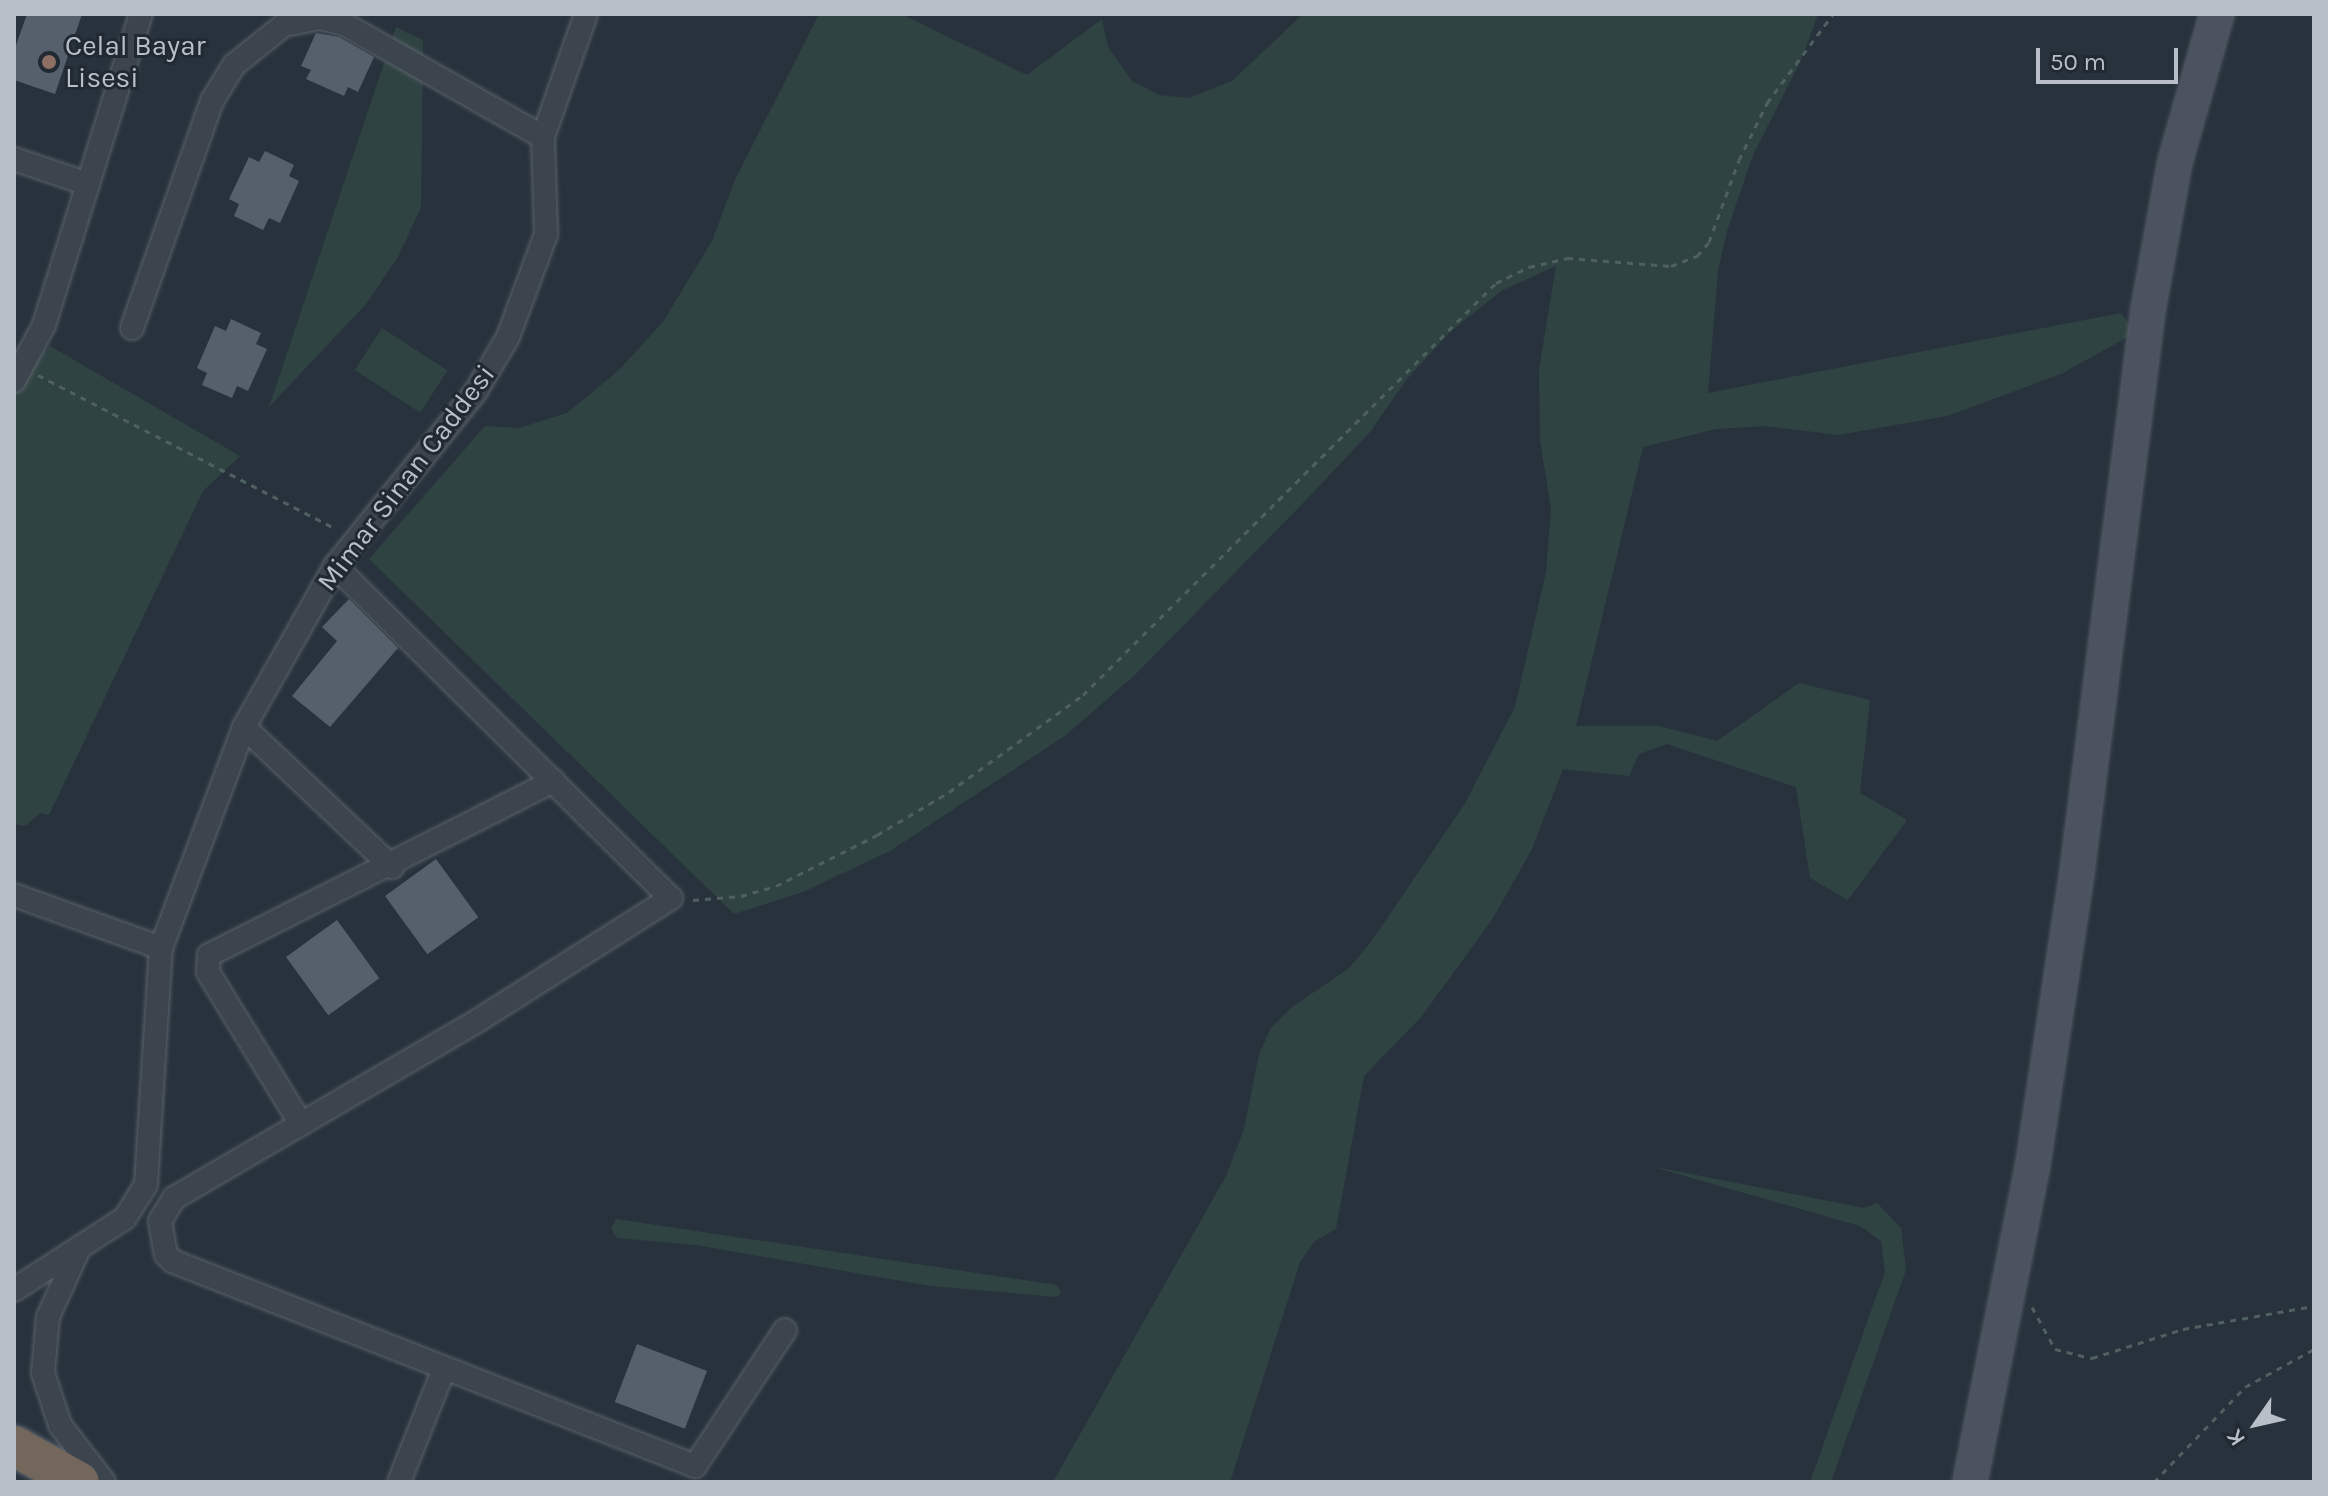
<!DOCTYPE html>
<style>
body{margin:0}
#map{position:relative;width:2328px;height:1496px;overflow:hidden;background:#28323c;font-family:Karla,sans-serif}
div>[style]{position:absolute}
.green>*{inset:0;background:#304343;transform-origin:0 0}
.building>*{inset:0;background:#56606c;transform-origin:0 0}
.path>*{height:3px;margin-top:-1.5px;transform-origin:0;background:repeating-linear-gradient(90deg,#4f6061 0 6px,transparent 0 12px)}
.roads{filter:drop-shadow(0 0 2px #5a626b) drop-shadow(0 0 2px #5a626b)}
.street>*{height:22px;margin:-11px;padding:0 11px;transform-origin:11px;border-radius:11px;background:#3c444d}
.secondary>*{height:32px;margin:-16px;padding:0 16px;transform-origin:16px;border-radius:16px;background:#4a535f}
.highway>*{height:40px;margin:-20px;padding:0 20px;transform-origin:20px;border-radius:20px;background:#72675a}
.dots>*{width:22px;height:22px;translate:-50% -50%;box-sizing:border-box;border:4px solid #212932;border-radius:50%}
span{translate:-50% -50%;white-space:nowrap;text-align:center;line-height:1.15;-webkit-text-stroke:6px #212932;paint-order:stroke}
.poi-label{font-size:28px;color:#b8bfc8}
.left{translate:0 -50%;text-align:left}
.street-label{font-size:28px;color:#b8bfc8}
.frame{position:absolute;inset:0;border:16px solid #b8bfc8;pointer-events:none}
.north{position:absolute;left:2216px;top:1384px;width:80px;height:80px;-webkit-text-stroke:6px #212932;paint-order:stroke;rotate:236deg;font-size:22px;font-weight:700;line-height:32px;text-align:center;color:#b8bfc8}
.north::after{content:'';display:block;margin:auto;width:28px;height:36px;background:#b8bfc8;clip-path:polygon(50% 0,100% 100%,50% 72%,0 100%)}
.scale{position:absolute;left:2036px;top:48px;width:142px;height:36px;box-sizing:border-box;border:4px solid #b8bfc8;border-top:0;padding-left:10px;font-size:24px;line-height:28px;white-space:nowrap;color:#b8bfc8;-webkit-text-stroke:6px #212932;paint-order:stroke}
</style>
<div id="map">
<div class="green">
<i style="clip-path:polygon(819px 14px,901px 14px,1027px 75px,1102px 19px,1108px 47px,1132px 81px,1159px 95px,1189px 98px,1232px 81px,1303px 14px,1818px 14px,1801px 60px,1753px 155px,1727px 231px,1718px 271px,1708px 393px,2121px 313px,2135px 333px,2061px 374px,1947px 416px,1838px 435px,1766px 426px,1716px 429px,1643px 447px,1576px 726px,1659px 726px,1717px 741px,1799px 683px,1870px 700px,1860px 793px,1907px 820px,1848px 900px,1810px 878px,1796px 787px,1667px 744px,1639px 754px,1629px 776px,1563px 769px,1532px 849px,1493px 918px,1422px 1016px,1364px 1076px,1336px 1229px,1315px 1241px,1300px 1262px,1230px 1482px,1053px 1482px,1226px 1176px,1244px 1129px,1259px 1054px,1271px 1028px,1292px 1007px,1348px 969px,1371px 942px,1464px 805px,1515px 707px,1546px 572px,1551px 509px,1540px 440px,1539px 369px,1556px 266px,1501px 291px,1450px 332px,1407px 379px,1370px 432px,1306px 500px,1136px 674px,1066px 735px,890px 851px,803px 892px,734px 914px,369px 559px,485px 426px,519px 428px,567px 413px,618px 371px,663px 322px,712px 241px,734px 182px)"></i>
<i style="clip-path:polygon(396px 27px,423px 40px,421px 207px,398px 257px,366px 304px,269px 407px)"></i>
<i style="left:382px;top:328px;width:78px;height:50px;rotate:33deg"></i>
<i style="clip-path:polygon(50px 346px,240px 456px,203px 491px,49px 815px,40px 813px,26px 826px,14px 824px,14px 378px)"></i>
<i style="clip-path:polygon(1650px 1166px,1864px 1208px,1877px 1203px,1901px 1228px,1906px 1270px,1831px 1482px,1810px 1482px,1885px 1272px,1881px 1241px,1860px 1226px)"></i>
<i style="clip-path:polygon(616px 1219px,1057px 1285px,1061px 1292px,1057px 1297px,930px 1286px,696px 1245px,617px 1238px,611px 1229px)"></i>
</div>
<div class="building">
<i style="clip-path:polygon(27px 14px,82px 14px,55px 94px,14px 80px,14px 51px)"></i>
<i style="clip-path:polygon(316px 33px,339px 37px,374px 57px,358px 92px,348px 87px,344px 96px,306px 79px,311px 70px,301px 66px)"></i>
<i style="clip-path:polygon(265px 151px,294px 165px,289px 176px,299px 181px,280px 223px,269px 218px,263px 230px,234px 216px,239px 204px,229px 199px,249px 157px,259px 162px)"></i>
<i style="clip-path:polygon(231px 319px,261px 333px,256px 344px,267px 349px,248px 391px,237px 386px,232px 398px,202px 385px,207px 373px,197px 368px,215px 326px,226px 331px)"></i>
<i style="clip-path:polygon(349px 599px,398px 648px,330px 727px,292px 696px,337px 641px,322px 627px)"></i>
<i style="left:436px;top:859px;width:72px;height:63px;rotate:54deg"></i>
<i style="left:337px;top:920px;width:72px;height:63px;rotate:54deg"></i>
<i style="left:637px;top:1344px;width:75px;height:62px;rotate:21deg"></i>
</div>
<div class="path">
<i style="left:38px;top:375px;width:336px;rotate:27.3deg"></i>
<i style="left:693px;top:900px;width:48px;rotate:-4.8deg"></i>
<i style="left:741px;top:896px;width:36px;rotate:-16deg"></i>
<i style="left:776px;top:886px;width:113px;rotate:-26.8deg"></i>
<i style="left:877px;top:835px;width:84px;rotate:-30.8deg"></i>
<i style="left:949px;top:792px;width:165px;rotate:-35.9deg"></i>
<i style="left:1083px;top:695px;width:583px;rotate:-44.93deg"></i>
<i style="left:1496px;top:283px;width:37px;rotate:-26deg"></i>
<i style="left:1529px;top:267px;width:39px;rotate:-13deg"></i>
<i style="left:1567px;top:258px;width:104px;rotate:4.4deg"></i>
<i style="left:1671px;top:266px;width:28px;rotate:-21deg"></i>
<i style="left:1697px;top:256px;width:18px;rotate:-49deg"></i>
<i style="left:1709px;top:242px;width:87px;rotate:-69.9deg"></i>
<i style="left:1739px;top:160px;width:64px;rotate:-63.8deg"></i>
<i style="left:1767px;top:103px;width:111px;rotate:-53.4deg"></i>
<i style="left:2032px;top:1307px;width:48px;rotate:61.3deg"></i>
<i style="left:2055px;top:1349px;width:38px;rotate:14deg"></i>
<i style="left:2092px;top:1358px;width:96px;rotate:-17.7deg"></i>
<i style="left:2183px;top:1329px;width:133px;rotate:-10deg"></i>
<i style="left:2154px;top:1482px;width:132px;rotate:-46.2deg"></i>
<i style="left:2245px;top:1387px;width:79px;rotate:-28.8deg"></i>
</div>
<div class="roads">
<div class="street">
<i style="left:14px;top:159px;width:78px;rotate:18.7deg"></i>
<i style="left:132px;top:328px;width:241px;rotate:-70.6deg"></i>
<i style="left:212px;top:101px;width:42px;rotate:-58.6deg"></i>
<i style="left:234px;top:65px;width:64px;rotate:-38.7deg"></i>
<i style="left:284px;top:25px;width:37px;rotate:-11deg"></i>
<i style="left:320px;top:18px;width:25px;rotate:14deg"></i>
<i style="left:344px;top:24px;width:229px;rotate:29.6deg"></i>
<i style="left:14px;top:381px;width:64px;rotate:-61.8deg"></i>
<i style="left:44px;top:325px;width:326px;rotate:-72.7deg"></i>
<i style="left:335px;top:566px;width:472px;rotate:44.7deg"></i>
<i style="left:671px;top:898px;width:227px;rotate:147.6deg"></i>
<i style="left:479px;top:1020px;width:353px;rotate:149.7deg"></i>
<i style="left:174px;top:1198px;width:27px;rotate:121deg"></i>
<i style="left:160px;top:1221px;width:34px;rotate:80deg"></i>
<i style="left:166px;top:1254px;width:9px;rotate:49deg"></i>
<i style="left:172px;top:1261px;width:562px;rotate:21.4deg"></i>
<i style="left:695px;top:1466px;width:163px;rotate:-56.5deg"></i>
<i style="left:244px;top:727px;width:204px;rotate:43.4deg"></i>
<i style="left:14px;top:895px;width:156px;rotate:19.8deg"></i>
<i style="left:301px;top:1124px;width:178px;rotate:-121.5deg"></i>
<i style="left:208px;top:972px;width:17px;rotate:-87deg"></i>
<i style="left:209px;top:955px;width:386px;rotate:-26.8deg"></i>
<i style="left:77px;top:1253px;width:70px;rotate:114.4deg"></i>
<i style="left:48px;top:1317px;width:56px;rotate:95.1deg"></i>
<i style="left:43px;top:1373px;width:55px;rotate:71.9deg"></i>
<i style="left:60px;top:1425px;width:72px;rotate:52.3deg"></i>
<i style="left:14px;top:1290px;width:132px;rotate:-33deg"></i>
<i style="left:125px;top:1218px;width:40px;rotate:-58deg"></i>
<i style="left:146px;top:1184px;width:236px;rotate:-86.4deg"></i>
<i style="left:161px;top:948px;width:236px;rotate:-69.4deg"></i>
<i style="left:244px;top:727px;width:185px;rotate:-60.5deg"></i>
<i style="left:335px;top:566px;width:225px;rotate:-51.1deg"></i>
<i style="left:476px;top:391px;width:63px;rotate:-59.3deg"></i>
<i style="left:508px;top:337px;width:110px;rotate:-69.7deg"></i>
<i style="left:546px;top:234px;width:97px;rotate:-91.8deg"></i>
<i style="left:543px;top:137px;width:130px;rotate:-70.7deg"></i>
<i style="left:399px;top:1482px;width:122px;rotate:-68.3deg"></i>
</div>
<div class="secondary">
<i style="left:1970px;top:1482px;width:318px;rotate:-78.8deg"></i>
<i style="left:2032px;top:1170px;width:301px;rotate:-81.4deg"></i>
<i style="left:2077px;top:872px;width:566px;rotate:-82.8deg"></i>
<i style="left:2148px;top:310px;width:150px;rotate:-79.7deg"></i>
<i style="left:2175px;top:162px;width:154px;rotate:-74.2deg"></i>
</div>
<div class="highway">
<i style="left:14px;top:1446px;width:74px;rotate:29deg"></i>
</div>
</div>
<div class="dots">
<i style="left:49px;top:62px;background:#8d6e63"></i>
</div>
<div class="poi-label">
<span class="left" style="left:65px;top:62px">Celal Bayar<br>Lisesi</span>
</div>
<div class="street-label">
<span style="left:406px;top:478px;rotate:-53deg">Mimar Sinan Caddesi</span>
</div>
<div class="frame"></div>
<div class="north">K</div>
<div class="scale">50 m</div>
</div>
